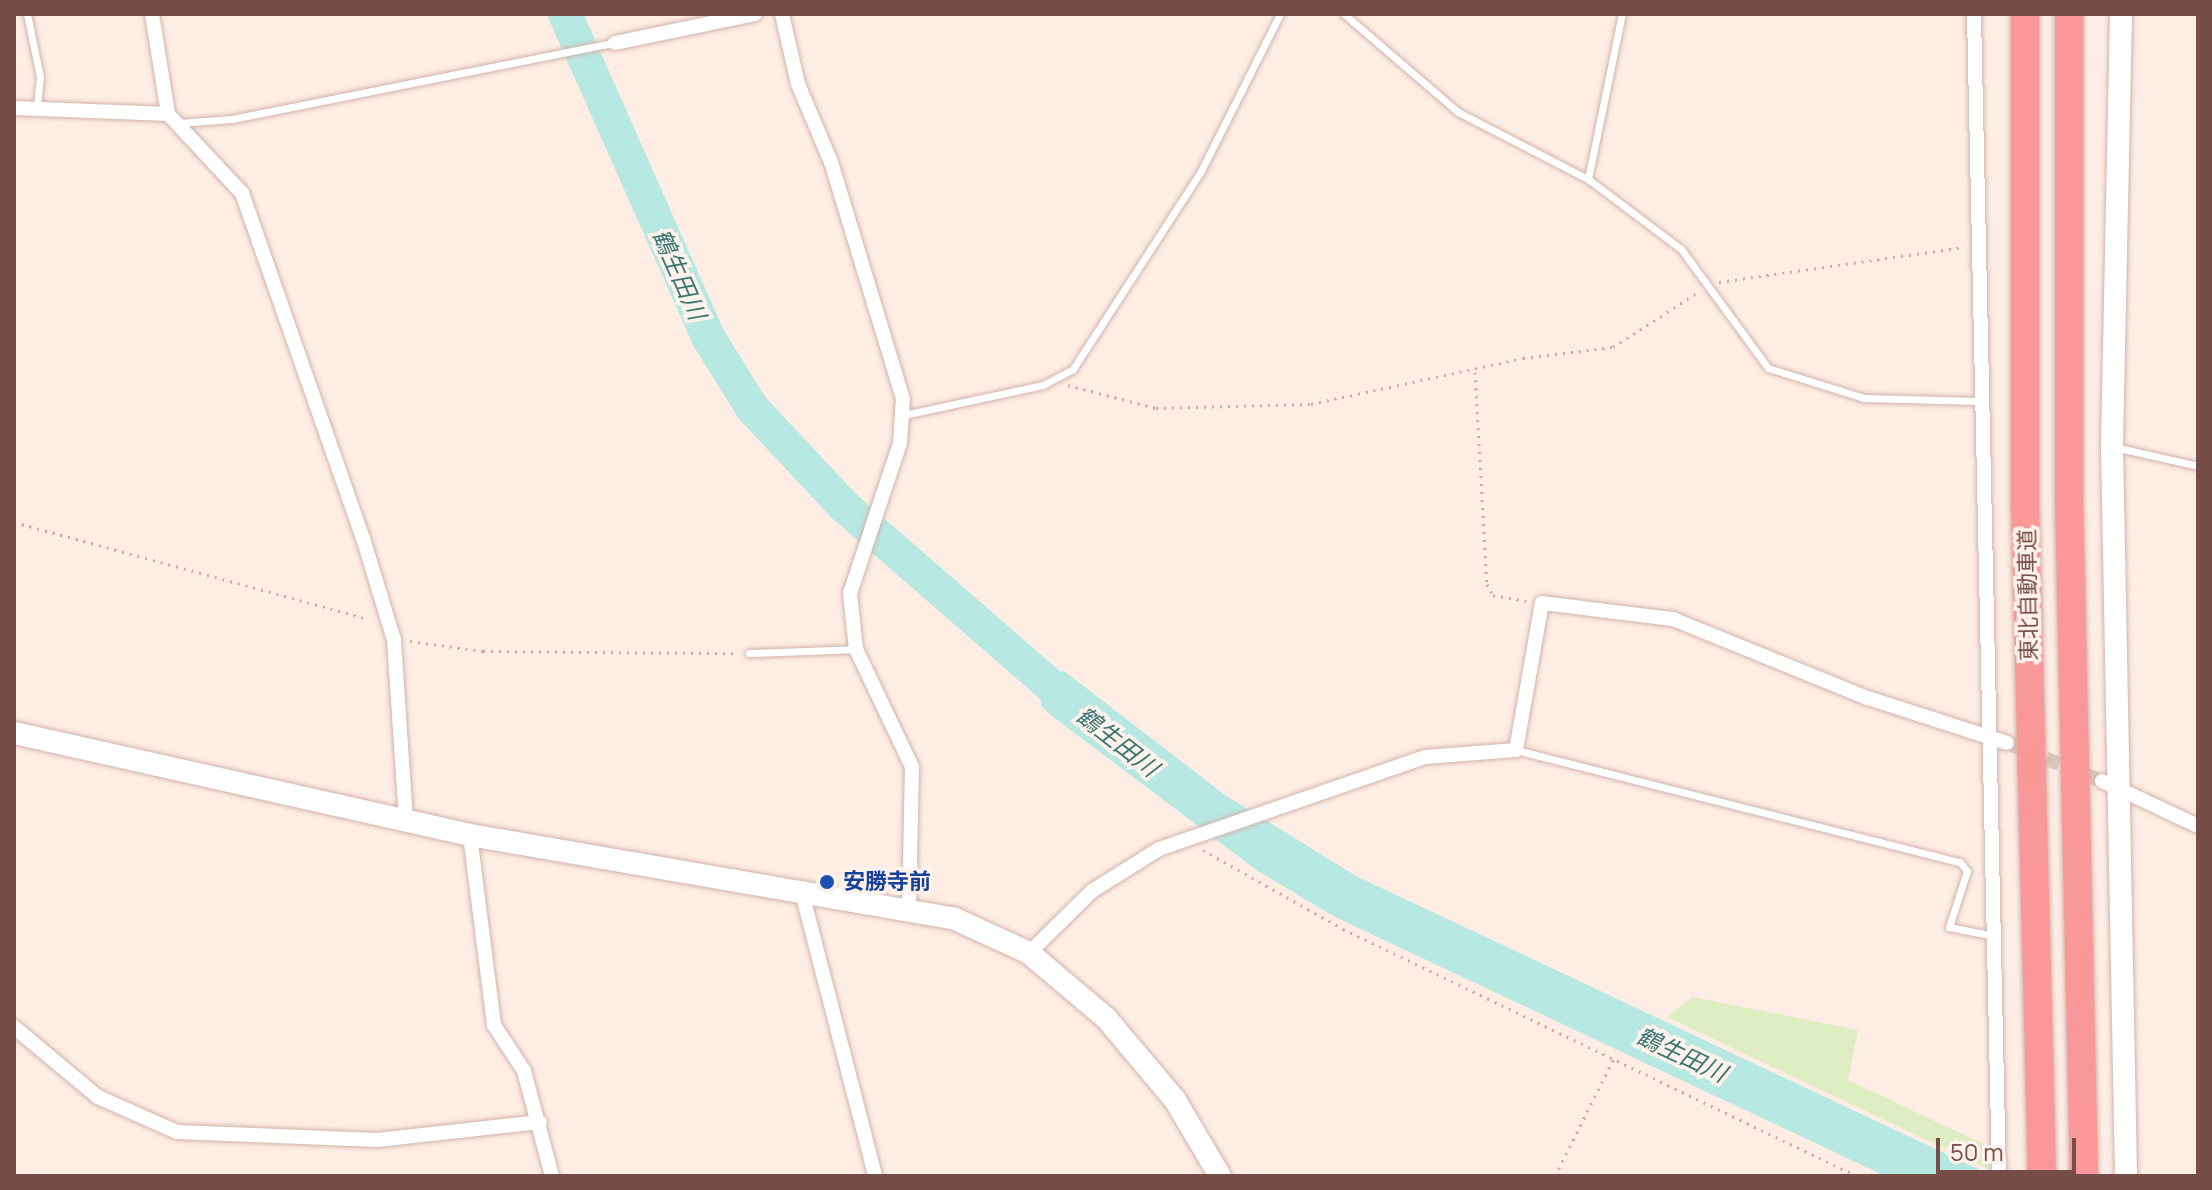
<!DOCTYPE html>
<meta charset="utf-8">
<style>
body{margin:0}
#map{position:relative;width:2212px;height:1190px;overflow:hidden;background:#fdede4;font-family:Manrope,"Noto Sans JP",sans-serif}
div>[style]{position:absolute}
.green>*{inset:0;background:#deecc2}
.water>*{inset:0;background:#b8e8e2}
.river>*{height:34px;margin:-17px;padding:0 17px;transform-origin:17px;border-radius:17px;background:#b8e8e2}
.street-tunnel>*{height:14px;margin-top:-7px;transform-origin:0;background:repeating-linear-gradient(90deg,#dcc5bd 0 14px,transparent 0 21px)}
.path>*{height:3px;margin-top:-1.5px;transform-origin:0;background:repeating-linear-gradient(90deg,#d9a59d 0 2px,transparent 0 8px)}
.roads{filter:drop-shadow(0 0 2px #d1b4ac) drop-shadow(0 0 2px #d1b4ac)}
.lane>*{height:7px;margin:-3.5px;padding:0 3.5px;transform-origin:3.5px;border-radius:3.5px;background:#fff}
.street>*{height:14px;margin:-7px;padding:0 7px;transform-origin:7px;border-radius:7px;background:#fff}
.secondary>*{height:22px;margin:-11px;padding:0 11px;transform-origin:11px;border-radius:11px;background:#fff}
.highway>*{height:28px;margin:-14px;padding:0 14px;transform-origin:14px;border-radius:14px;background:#fa9899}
.dots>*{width:22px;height:22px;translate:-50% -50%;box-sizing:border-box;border:4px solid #fff2ec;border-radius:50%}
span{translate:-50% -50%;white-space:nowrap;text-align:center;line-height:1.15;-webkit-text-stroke:7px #fff2ec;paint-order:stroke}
.street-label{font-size:22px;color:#774d48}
.transit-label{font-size:22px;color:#164399;font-weight:700}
.left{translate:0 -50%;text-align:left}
.water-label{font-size:24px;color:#387670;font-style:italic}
.frame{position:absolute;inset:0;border:16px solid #774d48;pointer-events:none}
.scale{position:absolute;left:1936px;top:1138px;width:140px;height:36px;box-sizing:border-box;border:4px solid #774d48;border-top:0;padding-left:10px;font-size:24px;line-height:28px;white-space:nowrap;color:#774d48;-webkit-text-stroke:6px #fff2ec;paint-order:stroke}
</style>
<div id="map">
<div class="green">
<i style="clip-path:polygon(1692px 997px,1858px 1030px,1848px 1080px,1988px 1146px,1990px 1170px,1667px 1017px)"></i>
</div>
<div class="water">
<i style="clip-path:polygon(1064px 671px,1225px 795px,1356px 876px,1993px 1176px,1885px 1176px,1335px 917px,1258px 871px,1052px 716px,1041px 706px,1040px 676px)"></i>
</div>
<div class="river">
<i style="left:565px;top:14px;width:353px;rotate:66.1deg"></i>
<i style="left:708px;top:337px;width:84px;rotate:58.2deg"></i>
<i style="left:752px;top:408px;width:134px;rotate:46.8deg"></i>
<i style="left:844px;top:506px;width:305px;rotate:41deg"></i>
</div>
<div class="street-tunnel">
<i style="left:2007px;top:743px;width:102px;rotate:21.8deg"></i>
</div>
<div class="path">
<i style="left:1719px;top:282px;width:248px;rotate:-8.1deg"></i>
<i style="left:1475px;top:372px;width:212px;rotate:86.8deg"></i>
<i style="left:1487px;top:584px;width:13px;rotate:61deg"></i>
<i style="left:1493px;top:595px;width:35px;rotate:10deg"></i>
<i style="left:1068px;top:385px;width:91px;rotate:14.6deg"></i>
<i style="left:1156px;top:408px;width:155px;rotate:-1.5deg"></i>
<i style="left:1311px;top:404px;width:217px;rotate:-12.2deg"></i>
<i style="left:1523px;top:358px;width:91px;rotate:-7deg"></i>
<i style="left:1613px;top:347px;width:101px;rotate:-32.9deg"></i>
<i style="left:14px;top:522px;width:368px;rotate:15.3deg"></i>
<i style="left:410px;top:641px;width:74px;rotate:7.8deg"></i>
<i style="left:483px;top:651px;width:254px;rotate:0.5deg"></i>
<i style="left:1203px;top:850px;width:161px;rotate:29.4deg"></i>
<i style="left:1343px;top:929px;width:570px;rotate:25.67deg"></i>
<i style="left:1555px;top:1176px;width:132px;rotate:-63.4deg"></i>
</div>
<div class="roads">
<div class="lane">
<i style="left:27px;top:14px;width:64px;rotate:78.3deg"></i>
<i style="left:40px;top:77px;width:31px;rotate:96deg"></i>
<i style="left:1344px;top:14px;width:150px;rotate:40.7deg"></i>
<i style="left:1458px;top:112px;width:146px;rotate:27.3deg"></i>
<i style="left:1588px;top:179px;width:116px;rotate:37deg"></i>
<i style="left:1681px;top:249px;width:147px;rotate:53.8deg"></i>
<i style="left:1768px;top:368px;width:101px;rotate:17.4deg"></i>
<i style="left:1864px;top:398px;width:116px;rotate:1.5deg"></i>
<i style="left:179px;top:123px;width:53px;rotate:-4.3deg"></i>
<i style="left:232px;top:119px;width:389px;rotate:-11.3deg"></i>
<i style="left:1588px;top:179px;width:168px;rotate:-78.4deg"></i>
<i style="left:904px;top:415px;width:142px;rotate:-12.2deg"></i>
<i style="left:1043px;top:385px;width:34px;rotate:-28deg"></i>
<i style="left:1073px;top:369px;width:234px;rotate:-57.1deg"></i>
<i style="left:1200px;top:173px;width:178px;rotate:-63.3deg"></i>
<i style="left:2114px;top:447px;width:86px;rotate:12.7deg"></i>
<i style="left:749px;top:653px;width:107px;rotate:-2.1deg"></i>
<i style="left:1516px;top:750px;width:458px;rotate:14.2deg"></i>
<i style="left:1960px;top:862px;width:11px;rotate:52deg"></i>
<i style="left:1967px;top:871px;width:59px;rotate:107.8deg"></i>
<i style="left:1949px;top:927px;width:46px;rotate:11.3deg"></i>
</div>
<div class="street">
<i style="left:152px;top:14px;width:101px;rotate:80.9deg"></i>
<i style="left:168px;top:114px;width:108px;rotate:46.9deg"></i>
<i style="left:242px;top:193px;width:366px;rotate:70.7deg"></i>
<i style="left:363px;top:538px;width:107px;rotate:73.1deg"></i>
<i style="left:394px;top:640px;width:180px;rotate:86.2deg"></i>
<i style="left:782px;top:14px;width:72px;rotate:77.1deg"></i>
<i style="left:798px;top:84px;width:85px;rotate:67.1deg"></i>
<i style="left:831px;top:162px;width:248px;rotate:73.1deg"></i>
<i style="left:903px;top:399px;width:44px;rotate:93.9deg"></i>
<i style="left:900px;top:443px;width:158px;rotate:108.4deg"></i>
<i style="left:850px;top:593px;width:56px;rotate:83.9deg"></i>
<i style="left:856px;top:649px;width:131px;rotate:64.6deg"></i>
<i style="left:912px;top:767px;width:139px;rotate:91.2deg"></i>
<i style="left:1974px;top:14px;width:1162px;rotate:88.77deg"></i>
<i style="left:615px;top:43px;width:143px;rotate:-11.7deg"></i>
<i style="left:14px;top:108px;width:154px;rotate:2.2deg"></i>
<i style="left:2102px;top:781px;width:106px;rotate:25.1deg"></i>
<i style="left:470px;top:835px;width:192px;rotate:82.8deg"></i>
<i style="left:494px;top:1025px;width:55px;rotate:56.9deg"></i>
<i style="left:524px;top:1071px;width:109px;rotate:75.1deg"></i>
<i style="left:801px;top:889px;width:296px;rotate:75.5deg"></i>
<i style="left:1029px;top:953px;width:88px;rotate:-44.5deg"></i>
<i style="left:1092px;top:891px;width:79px;rotate:-32.1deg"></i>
<i style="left:1159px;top:849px;width:281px;rotate:-19.1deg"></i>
<i style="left:1425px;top:757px;width:91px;rotate:-4.4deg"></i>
<i style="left:1516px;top:750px;width:149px;rotate:-80deg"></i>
<i style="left:1542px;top:603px;width:132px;rotate:7deg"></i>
<i style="left:1673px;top:619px;width:210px;rotate:22.1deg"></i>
<i style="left:1868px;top:698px;width:146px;rotate:17.9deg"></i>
<i style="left:14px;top:1027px;width:109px;rotate:39.8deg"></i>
<i style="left:98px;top:1097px;width:86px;rotate:23.9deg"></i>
<i style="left:177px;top:1132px;width:200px;rotate:2.3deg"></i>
<i style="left:377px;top:1140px;width:164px;rotate:-6.3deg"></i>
</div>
<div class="secondary">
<i style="left:2121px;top:14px;width:432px;rotate:91.2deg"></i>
<i style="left:2112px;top:446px;width:730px;rotate:88.9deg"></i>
<i style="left:14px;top:733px;width:467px;rotate:12.6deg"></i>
<i style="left:470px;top:835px;width:490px;rotate:9.8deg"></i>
<i style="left:953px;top:918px;width:84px;rotate:24.7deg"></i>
<i style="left:1029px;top:953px;width:101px;rotate:40.2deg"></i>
<i style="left:1106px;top:1018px;width:107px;rotate:49.9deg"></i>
<i style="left:1175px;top:1100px;width:88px;rotate:59.4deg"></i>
</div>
<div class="highway">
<i style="left:2025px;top:14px;width:488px;rotate:90deg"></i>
<i style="left:2025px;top:502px;width:674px;rotate:88.56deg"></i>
<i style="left:2069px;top:14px;width:485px;rotate:90deg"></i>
<i style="left:2069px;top:499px;width:677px;rotate:88.73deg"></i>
</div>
</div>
<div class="dots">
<i style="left:827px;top:882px;background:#1a4fb4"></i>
</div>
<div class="street-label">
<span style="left:2028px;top:595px;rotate:-91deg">東北自動車道</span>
</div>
<div class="transit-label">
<span class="left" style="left:843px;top:882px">安勝寺前</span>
</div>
<div class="water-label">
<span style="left:680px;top:274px;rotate:66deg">鶴生田川</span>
<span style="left:1118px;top:741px;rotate:38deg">鶴生田川</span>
<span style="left:1682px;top:1054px;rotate:25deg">鶴生田川</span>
</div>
<div class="frame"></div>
<div class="scale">50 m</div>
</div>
